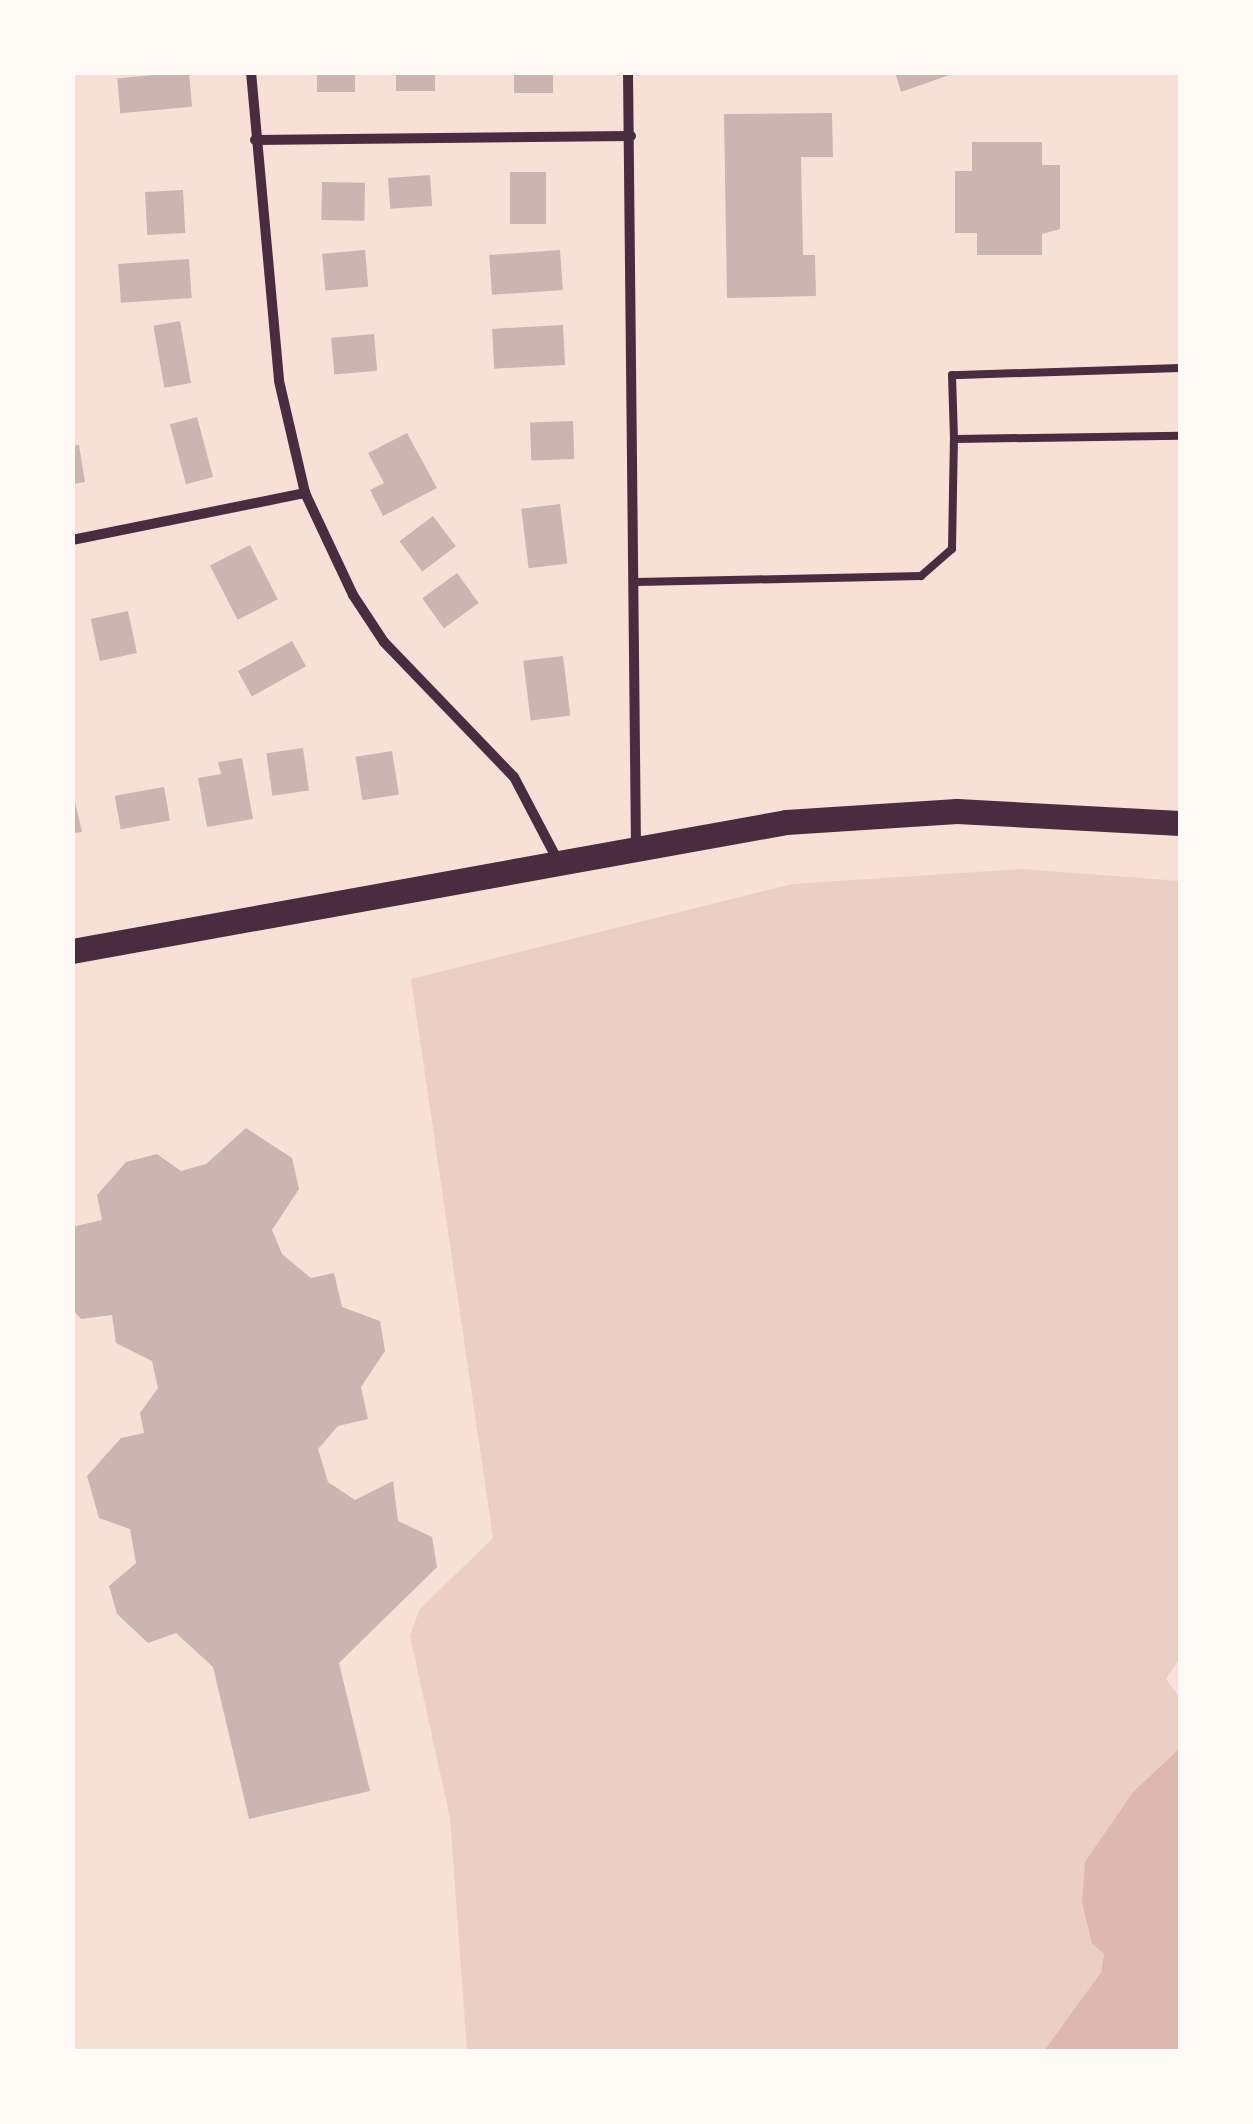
<!DOCTYPE html>
<style>
body{margin:0}
#map{position:relative;width:1253px;height:2124px;overflow:hidden;background:#f7e1d7;font-family:"Space Grotesk",sans-serif}
div>[style]{position:absolute}
.green>*{inset:0;background:#ebcfc5}
.water>*{inset:0;background:#dcb8b0}
.building>*{inset:0;background:#ccb4b1;transform-origin:0 0}
.service>*{height:8px;margin:-4px;padding:0 4px;transform-origin:4px;border-radius:4px;background:#4a2c40}
.minor>*{height:10px;margin:-5px;padding:0 5px;transform-origin:5px;border-radius:5px;background:#4a2c40}
.primary>*{height:25px;margin:-12.5px;padding:0 12.5px;transform-origin:12.5px;border-radius:12.5px;background:#4a2c40}
span{translate:-50% -50%;white-space:nowrap;text-align:center;line-height:1.15;-webkit-text-stroke:10px #fffaf5;paint-order:stroke}
.frame{position:absolute;inset:0;border:75px solid #fffaf5;pointer-events:none}
</style>
<div id="map">
<div class="green">
<i style="clip-path:polygon(1021px 869px,1180px 881px,1180px 1658px,1166px 1679px,1180px 1698px,1180px 1748px,1133px 1792px,1082px 1903px,1092px 1944px,1104px 1954px,1101px 1972px,1044px 2051px,467px 2051px,450px 1818px,410px 1636px,419px 1610px,493px 1538px,411px 979px,792px 884px)"></i>
</div>
<div class="water">
<i style="clip-path:polygon(1180px 1748px,1180px 2051px,1044px 2051px,1101px 1972px,1104px 1954px,1092px 1944px,1082px 1903px,1085px 1862px,1133px 1792px)"></i>
</div>
<div class="building">
<i style="left:189px;top:72px;width:35px;height:72px;rotate:85deg"></i>
<i style="left:317px;top:72px;width:38px;height:20px"></i>
<i style="left:396px;top:72px;width:39px;height:19px"></i>
<i style="left:514px;top:72px;width:39px;height:21px"></i>
<i style="clip-path:polygon(895px 72px,955px 72px,955px 73px,901px 92px)"></i>
<i style="clip-path:polygon(832px 113px,833px 157px,801px 157px,803px 255px,815px 255px,816px 296px,727px 298px,724px 114px)"></i>
<i style="clip-path:polygon(972px 142px,1042px 142px,1042px 165px,1060px 165px,1060px 229px,1042px 234px,1042px 255px,977px 255px,977px 233px,955px 233px,955px 171px,972px 171px)"></i>
<i style="left:510px;top:172px;width:36px;height:52px"></i>
<i style="left:430px;top:175px;width:31px;height:42px;rotate:86deg"></i>
<i style="left:322px;top:182px;width:43px;height:38px;rotate:1deg"></i>
<i style="left:183px;top:190px;width:43px;height:38px;rotate:87deg"></i>
<i style="left:365px;top:250px;width:37px;height:43px;rotate:85deg"></i>
<i style="left:560px;top:250px;width:40px;height:71px;rotate:86deg"></i>
<i style="left:189px;top:259px;width:39px;height:71px;rotate:86deg"></i>
<i style="left:180px;top:321px;width:63px;height:27px;rotate:80deg"></i>
<i style="left:563px;top:325px;width:40px;height:71px;rotate:87deg"></i>
<i style="left:374px;top:334px;width:37px;height:43px;rotate:85deg"></i>
<i style="left:197px;top:417px;width:62px;height:28px;rotate:75deg"></i>
<i style="left:573px;top:421px;width:38px;height:43px;rotate:88deg"></i>
<i style="clip-path:polygon(407px 433px,437px 488px,383px 516px,370px 490px,384px 483px,368px 453px)"></i>
<i style="clip-path:polygon(79px 445px,85px 482px,72px 484px,72px 446px)"></i>
<i style="left:560px;top:504px;width:60px;height:39px;rotate:83deg"></i>
<i style="left:433px;top:516px;width:38px;height:42px;rotate:53deg"></i>
<i style="left:250px;top:545px;width:61px;height:45px;rotate:63deg"></i>
<i style="left:457px;top:573px;width:37px;height:43px;rotate:54deg"></i>
<i style="left:128px;top:611px;width:43px;height:38px;rotate:78deg"></i>
<i style="left:292px;top:641px;width:29px;height:62px;rotate:61deg"></i>
<i style="left:563px;top:656px;width:60px;height:40px;rotate:83deg"></i>
<i style="left:303px;top:748px;width:43px;height:37px;rotate:82deg"></i>
<i style="left:392px;top:751px;width:44px;height:37px;rotate:81deg"></i>
<i style="clip-path:polygon(242px 758px,253px 819px,207px 827px,198px 778px,221px 774px,218px 762px)"></i>
<i style="left:164px;top:787px;width:34px;height:50px;rotate:80deg"></i>
<i style="clip-path:polygon(72px 789px,82px 832px,72px 833px)"></i>
<i style="clip-path:polygon(246px 1128px,292px 1158px,299px 1189px,272px 1230px,282px 1254px,311px 1278px,334px 1273px,342px 1307px,380px 1321px,385px 1351px,361px 1387px,368px 1419px,338px 1426px,318px 1449px,328px 1482px,355px 1500px,393px 1481px,398px 1521px,432px 1537px,437px 1567px,339px 1663px,370px 1791px,249px 1819px,213px 1667px,176px 1633px,148px 1643px,117px 1614px,109px 1586px,136px 1563px,130px 1529px,99px 1518px,87px 1476px,121px 1438px,144px 1433px,140px 1413px,158px 1388px,152px 1361px,116px 1343px,112px 1315px,81px 1319px,72px 1309px,72px 1227px,102px 1220px,97px 1195px,126px 1162px,157px 1154px,181px 1171px,206px 1164px)"></i>
</div>
<div class="service">
<i style="left:1180px;top:368px;width:228px;rotate:178.2deg"></i>
<i style="left:952px;top:375px;width:64px;rotate:88.2deg"></i>
<i style="left:954px;top:439px;width:226px;rotate:-0.8deg"></i>
<i style="left:637px;top:582px;width:284px;rotate:-1.2deg"></i>
<i style="left:921px;top:576px;width:41px;rotate:-41.1deg"></i>
<i style="left:952px;top:549px;width:110px;rotate:-89deg"></i>
</div>
<div class="minor">
<i style="left:251px;top:72px;width:310px;rotate:84.8deg"></i>
<i style="left:279px;top:381px;width:115px;rotate:76.9deg"></i>
<i style="left:305px;top:493px;width:113px;rotate:64.8deg"></i>
<i style="left:353px;top:595px;width:56px;rotate:56.6deg"></i>
<i style="left:384px;top:642px;width:187px;rotate:46.1deg"></i>
<i style="left:514px;top:777px;width:93px;rotate:62.3deg"></i>
<i style="left:628px;top:72px;width:772px;rotate:89.41deg"></i>
<i style="left:255px;top:140px;width:376px;rotate:-0.6deg"></i>
<i style="left:72px;top:540px;width:238px;rotate:-11.4deg"></i>
</div>
<div class="primary">
<i style="left:72px;top:951px;width:726px;rotate:-10.24deg"></i>
<i style="left:786px;top:822px;width:171px;rotate:-3.7deg"></i>
<i style="left:957px;top:811px;width:223px;rotate:3.1deg"></i>
</div>
<div class="frame"></div>
</div>
